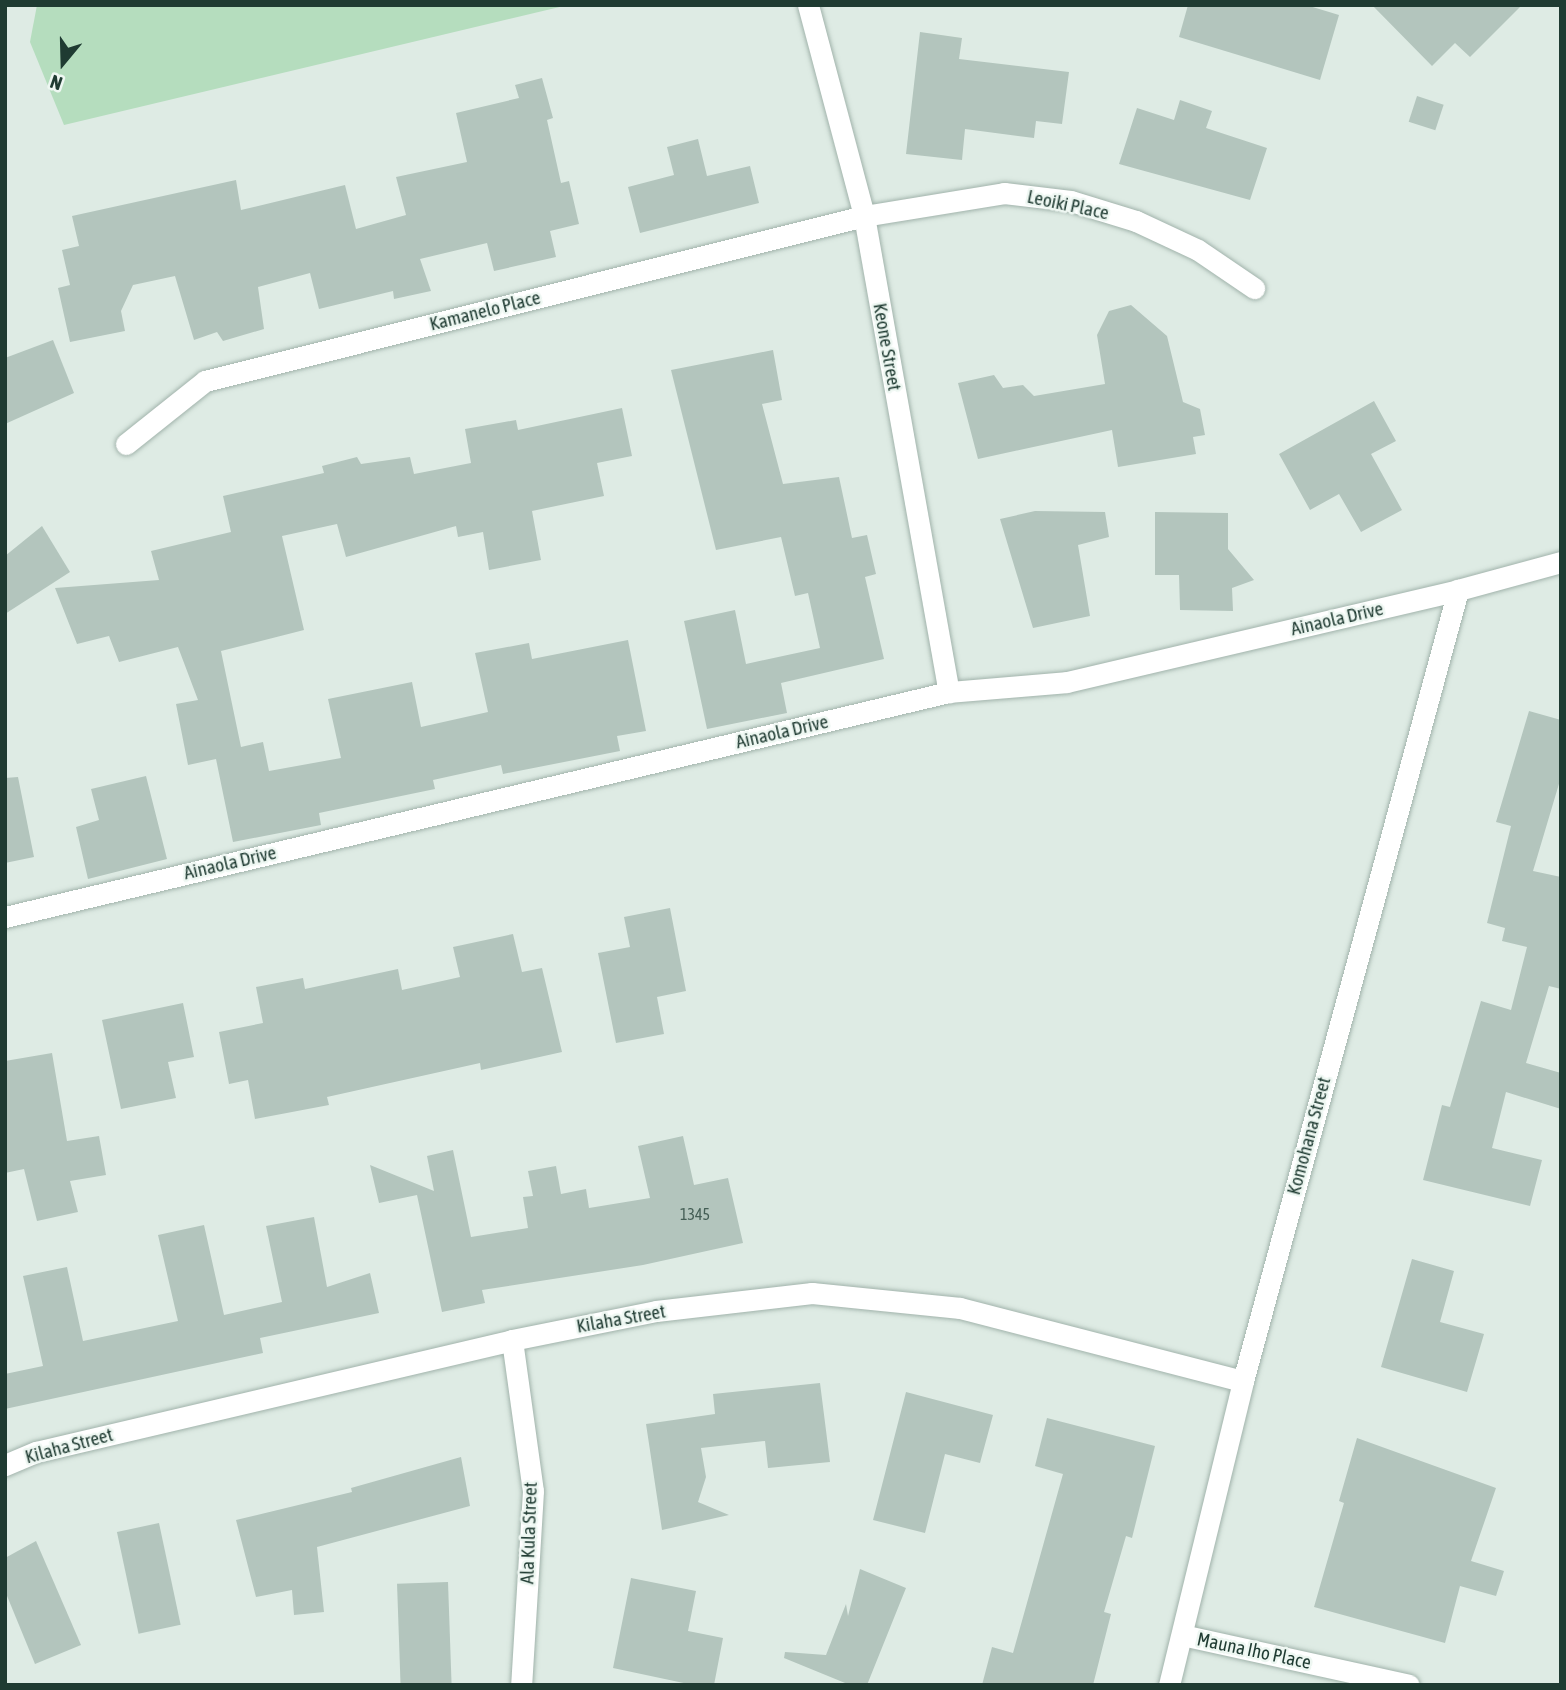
<!DOCTYPE html>
<style>
body{margin:0}
#map{position:relative;width:1566px;height:1690px;overflow:hidden;background:#deebe4;font-family:"Asap Condensed",sans-serif}
div>[style]{position:absolute}
.green>*{inset:0;background:#b5ddbe}
.building>*{inset:0;background:#b3c5bd;transform-origin:0 0}
.roads{filter:drop-shadow(0 0 2px #a1b3ab) drop-shadow(0 0 2px #a1b3ab)}
.street>*{height:21px;margin:-10.5px;padding:0 10.5px;transform-origin:10.5px;border-radius:10.5px;background:#fff}
.secondary>*{height:21px;margin:-10.5px;padding:0 10.5px;transform-origin:10.5px;border-radius:10.5px;background:#fff}
span{translate:-50% -50%;white-space:nowrap;text-align:center;line-height:1.15;-webkit-text-stroke:5px #eef7f2;paint-order:stroke}
.number-label{font-size:16px;color:#445e55}
.number-label span{-webkit-text-stroke-width:0}
.street-label{font-size:19px;color:#1f3b32}
.frame{position:absolute;inset:0;border:7px solid #1f3b32;pointer-events:none}
.north{position:absolute;left:28px;top:28px;width:70px;height:70px;-webkit-text-stroke:5px #eef7f2;paint-order:stroke;rotate:199deg;font-size:19px;font-weight:700;line-height:28px;text-align:center;color:#1f3b32}
.north::after{content:'';display:block;margin:auto;width:24px;height:32px;background:#1f3b32;clip-path:polygon(50% 0,100% 100%,50% 72%,0 100%)}
</style>
<div id="map">
<div class="green">
<i style="clip-path:polygon(37px 5px,568px 5px,64px 125px,30px 42px)"></i>
</div>
<div class="building">
<i style="clip-path:polygon(1188px 5px,1306px 5px,1339px 15px,1320px 80px,1179px 37px)"></i>
<i style="clip-path:polygon(1372px 5px,1522px 5px,1470px 57px,1455px 43px,1432px 66px)"></i>
<i style="clip-path:polygon(920px 32px,962px 38px,959px 59px,1069px 72px,1062px 124px,1036px 121px,1034px 138px,965px 129px,962px 160px,906px 154px)"></i>
<i style="clip-path:polygon(542px 78px,553px 118px,547px 120px,561px 183px,569px 181px,579px 224px,550px 231px,556px 257px,494px 271px,487px 243px,420px 259px,431px 291px,394px 299px,393px 291px,319px 309px,310px 273px,258px 287px,264px 329px,223px 341px,217px 332px,194px 340px,175px 276px,133px 285px,121px 311px,125px 331px,70px 342px,58px 288px,70px 285px,62px 250px,79px 246px,72px 216px,236px 180px,241px 210px,345px 185px,356px 229px,406px 215px,396px 177px,467px 162px,456px 113px,519px 98px,515px 85px)"></i>
<i style="left:1417px;top:96px;width:28px;height:27px;rotate:18deg"></i>
<i style="clip-path:polygon(1180px 100px,1212px 111px,1206px 128px,1267px 148px,1250px 200px,1119px 164px,1137px 108px,1174px 120px)"></i>
<i style="clip-path:polygon(698px 139px,707px 176px,750px 166px,759px 203px,640px 233px,628px 187px,674px 175px,667px 147px)"></i>
<i style="clip-path:polygon(1131px 305px,1167px 336px,1183px 402px,1200px 409px,1205px 435px,1193px 437px,1196px 454px,1118px 467px,1112px 430px,978px 459px,958px 383px,994px 375px,1003px 388px,1023px 385px,1034px 396px,1105px 384px,1097px 335px,1109px 311px)"></i>
<i style="clip-path:polygon(53px 340px,74px 393px,5px 424px,5px 358px)"></i>
<i style="clip-path:polygon(773px 350px,782px 400px,762px 404px,783px 484px,839px 477px,852px 538px,867px 535px,876px 574px,865px 577px,884px 659px,781px 683px,787px 713px,707px 729px,684px 621px,735px 610px,746px 664px,820px 648px,808px 593px,795px 596px,781px 537px,716px 550px,671px 370px)"></i>
<i style="clip-path:polygon(1374px 401px,1396px 441px,1371px 454px,1402px 510px,1361px 532px,1339px 494px,1310px 510px,1279px 454px)"></i>
<i style="clip-path:polygon(622px 408px,632px 456px,597px 463px,604px 496px,532px 511px,541px 560px,489px 570px,483px 532px,458px 537px,456px 526px,346px 557px,337px 524px,282px 536px,304px 630px,221px 651px,241px 747px,263px 742px,269px 771px,341px 758px,328px 699px,412px 682px,421px 727px,488px 712px,475px 653px,529px 643px,532px 659px,628px 640px,646px 731px,617px 736px,620px 751px,503px 774px,501px 765px,433px 780px,435px 789px,319px 813px,321px 825px,233px 842px,216px 759px,188px 765px,176px 704px,198px 700px,178px 647px,119px 662px,109px 636px,77px 644px,55px 588px,159px 580px,151px 551px,231px 532px,223px 496px,324px 473px,322px 466px,357px 457px,361px 464px,410px 457px,414px 474px,471px 463px,465px 429px,516px 420px,518px 430px)"></i>
<i style="clip-path:polygon(1035px 511px,1105px 512px,1109px 537px,1078px 545px,1090px 616px,1033px 628px,1000px 519px)"></i>
<i style="clip-path:polygon(1155px 512px,1228px 513px,1228px 549px,1254px 580px,1232px 588px,1233px 611px,1180px 610px,1179px 575px,1155px 575px)"></i>
<i style="clip-path:polygon(42px 526px,70px 572px,5px 614px,5px 556px)"></i>
<i style="clip-path:polygon(1529px 711px,1561px 720px,1561px 777px,1533px 871px,1561px 877px,1561px 989px,1549px 986px,1526px 1063px,1561px 1073px,1561px 1109px,1506px 1092px,1492px 1148px,1542px 1160px,1530px 1206px,1423px 1180px,1442px 1105px,1450px 1107px,1481px 1001px,1511px 1010px,1527px 947px,1502px 941px,1505px 928px,1487px 923px,1511px 826px,1496px 822px)"></i>
<i style="clip-path:polygon(146px 776px,167px 859px,88px 879px,76px 827px,99px 820px,91px 789px)"></i>
<i style="clip-path:polygon(18px 777px,34px 857px,5px 863px,5px 778px)"></i>
<i style="clip-path:polygon(670px 908px,686px 991px,657px 997px,664px 1034px,616px 1043px,598px 953px,630px 947px,624px 917px)"></i>
<i style="clip-path:polygon(513px 934px,522px 972px,542px 968px,562px 1052px,481px 1070px,480px 1063px,327px 1097px,329px 1105px,255px 1119px,248px 1080px,229px 1084px,219px 1032px,263px 1023px,256px 987px,303px 978px,305px 989px,398px 969px,402px 990px,460px 977px,453px 947px)"></i>
<i style="clip-path:polygon(183px 1003px,194px 1057px,168px 1062px,176px 1098px,121px 1109px,102px 1020px)"></i>
<i style="clip-path:polygon(52px 1053px,67px 1141px,99px 1136px,106px 1175px,70px 1181px,78px 1212px,37px 1221px,24px 1169px,5px 1173px,5px 1061px)"></i>
<i style="clip-path:polygon(683px 1136px,694px 1185px,728px 1178px,743px 1243px,643px 1265px,482px 1290px,485px 1303px,442px 1312px,417px 1195px,379px 1203px,370px 1165px,434px 1191px,427px 1156px,453px 1150px,471px 1237px,528px 1228px,523px 1197px,533px 1196px,528px 1171px,556px 1166px,561px 1194px,586px 1189px,589px 1208px,650px 1198px,638px 1146px)"></i>
<i style="clip-path:polygon(314px 1217px,327px 1287px,370px 1273px,379px 1313px,260px 1338px,263px 1353px,5px 1409px,5px 1374px,43px 1366px,23px 1276px,67px 1267px,83px 1341px,178px 1321px,158px 1235px,204px 1225px,224px 1315px,282px 1302px,266px 1226px)"></i>
<i style="clip-path:polygon(1412px 1259px,1454px 1271px,1440px 1322px,1484px 1334px,1467px 1392px,1381px 1367px)"></i>
<i style="clip-path:polygon(820px 1383px,830px 1462px,768px 1468px,765px 1441px,701px 1448px,706px 1477px,698px 1502px,729px 1515px,662px 1530px,646px 1424px,715px 1414px,713px 1394px)"></i>
<i style="clip-path:polygon(906px 1392px,993px 1415px,980px 1463px,945px 1454px,925px 1533px,873px 1520px)"></i>
<i style="clip-path:polygon(1047px 1418px,1155px 1446px,1132px 1538px,1126px 1536px,1104px 1612px,1111px 1614px,1093px 1685px,982px 1685px,992px 1647px,1013px 1653px,1063px 1474px,1035px 1466px)"></i>
<i style="clip-path:polygon(1357px 1438px,1496px 1488px,1471px 1561px,1504px 1571px,1496px 1596px,1460px 1586px,1445px 1643px,1314px 1607px,1344px 1503px,1339px 1501px)"></i>
<i style="clip-path:polygon(461px 1457px,470px 1506px,317px 1547px,324px 1612px,294px 1615px,292px 1590px,256px 1597px,236px 1520px,352px 1492px,351px 1488px)"></i>
<i style="left:159px;top:1523px;width:104px;height:43px;rotate:78deg"></i>
<i style="clip-path:polygon(36px 1541px,81px 1645px,35px 1664px,5px 1591px,5px 1558px)"></i>
<i style="clip-path:polygon(860px 1569px,906px 1588px,867px 1685px,850px 1685px,784px 1658px,785px 1652px,826px 1655px,846px 1604px,848px 1616px)"></i>
<i style="clip-path:polygon(631px 1578px,696px 1591px,688px 1631px,723px 1638px,714px 1685px,693px 1685px,613px 1668px)"></i>
<i style="left:448px;top:1582px;width:103px;height:51px;rotate:88deg"></i>
</div>
<div class="roads">
<div class="street">
<i style="left:808px;top:5px;width:218px;rotate:75.1deg"></i>
<i style="left:864px;top:216px;width:484px;rotate:79.9deg"></i>
<i style="left:126px;top:444px;width:101px;rotate:-38.6deg"></i>
<i style="left:205px;top:381px;width:679px;rotate:-14.06deg"></i>
<i style="left:864px;top:216px;width:142px;rotate:-9.3deg"></i>
<i style="left:1004px;top:193px;width:67px;rotate:6.8deg"></i>
<i style="left:1071px;top:201px;width:68px;rotate:17.1deg"></i>
<i style="left:1136px;top:221px;width:68px;rotate:25.1deg"></i>
<i style="left:1198px;top:250px;width:68px;rotate:34.2deg"></i>
<i style="left:512px;top:1340px;width:152px;rotate:82.1deg"></i>
<i style="left:533px;top:1491px;width:194px;rotate:93.5deg"></i>
<i style="left:5px;top:1465px;width:34px;rotate:-23deg"></i>
<i style="left:36px;top:1452px;width:489px;rotate:-13.2deg"></i>
<i style="left:512px;top:1340px;width:147px;rotate:-11.4deg"></i>
<i style="left:656px;top:1311px;width:157px;rotate:-6.6deg"></i>
<i style="left:812px;top:1293px;width:149px;rotate:5.8deg"></i>
<i style="left:960px;top:1308px;width:292px;rotate:14.5deg"></i>
<i style="left:1182px;top:1635px;width:232px;rotate:12.4deg"></i>
</div>
<div class="secondary">
<i style="left:5px;top:917px;width:970px;rotate:-13.41deg"></i>
<i style="left:949px;top:692px;width:118px;rotate:-4.8deg"></i>
<i style="left:1067px;top:682px;width:402px;rotate:-13.2deg"></i>
<i style="left:1458px;top:590px;width:107px;rotate:-15.2deg"></i>
<i style="left:1169px;top:1685px;width:313px;rotate:-76.3deg"></i>
<i style="left:1243px;top:1381px;width:820px;rotate:-74.79deg"></i>
</div>
</div>
<div class="number-label">
<span style="left:695px;top:1214px">1345</span>
</div>
<div class="street-label">
<span style="left:1068px;top:205px;rotate:12deg">Leoiki Place</span>
<span style="left:485px;top:311px;rotate:-14deg">Kamanelo Place</span>
<span style="left:887px;top:347px;rotate:80deg">Keone Street</span>
<span style="left:1337px;top:619px;rotate:-13deg">Ainaola Drive</span>
<span style="left:782px;top:732px;rotate:-13deg">Ainaola Drive</span>
<span style="left:230px;top:863px;rotate:-13deg">Ainaola Drive</span>
<span style="left:1309px;top:1136px;rotate:-75deg">Komohana Street</span>
<span style="left:621px;top:1319px;rotate:-10deg">Kilaha Street</span>
<span style="left:69px;top:1446px;rotate:-15deg">Kilaha Street</span>
<span style="left:529px;top:1533px;rotate:-88deg">Ala Kula Street</span>
<span style="left:1254px;top:1651px;rotate:12deg">Mauna Iho Place</span>
</div>
<div class="frame"></div>
<div class="north">N</div>
</div>
